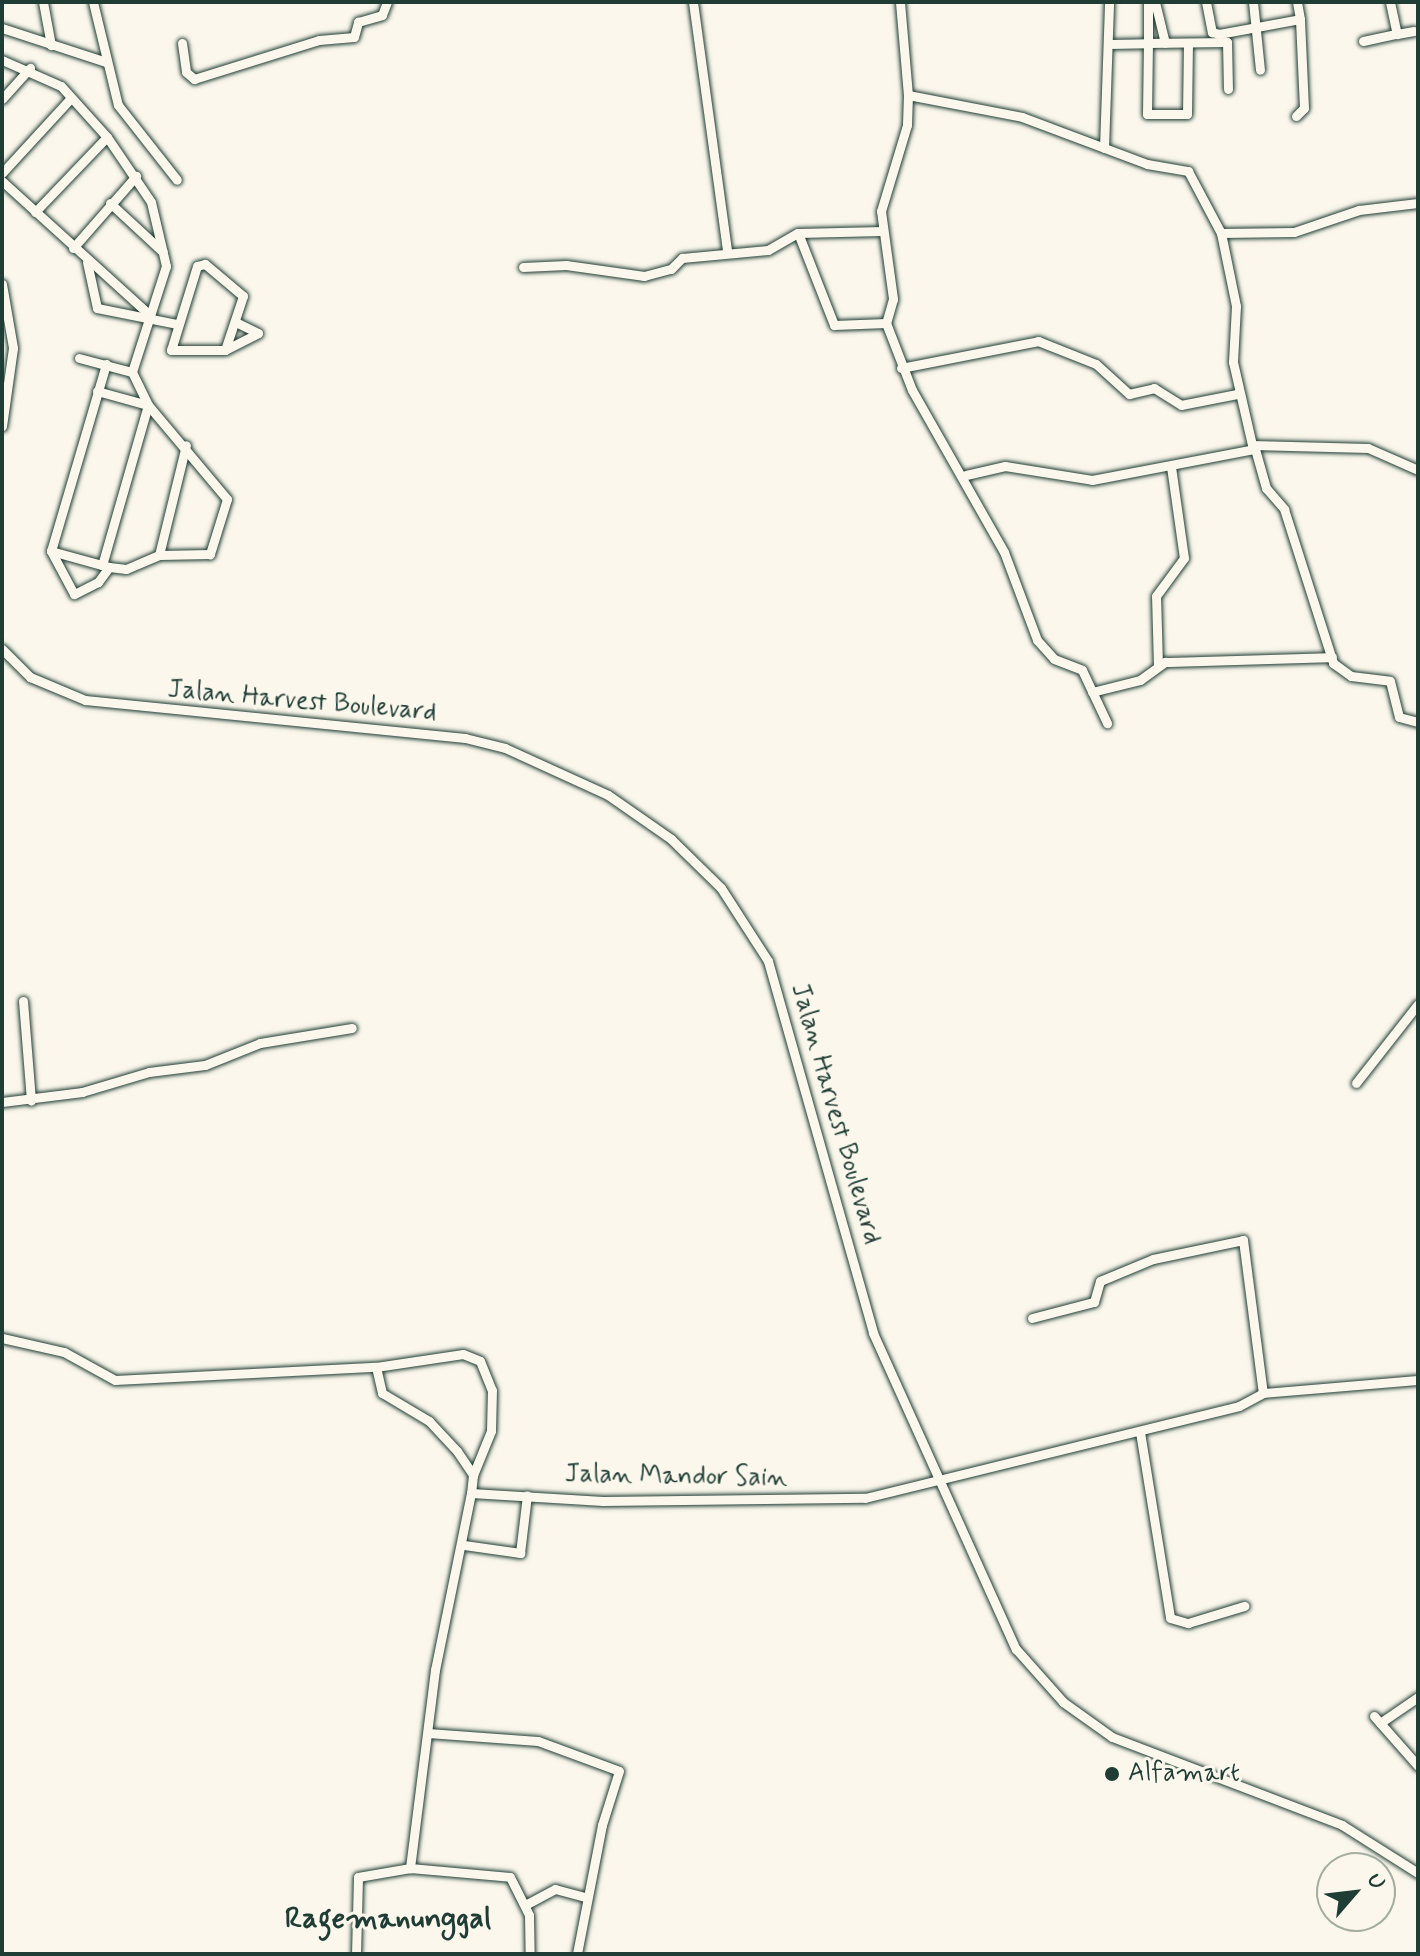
<!DOCTYPE html>
<style>
body{margin:0}
#map{position:relative;width:1420px;height:1956px;overflow:hidden;background:#fbf7ec;font-family:Mynerve,sans-serif}
div>[style]{position:absolute}
.roads{filter:drop-shadow(0 0 2px #1f3d34) drop-shadow(0 0 2px #1f3d34)}
.minor>*{height:9px;margin:-4.5px;padding:0 4.5px;transform-origin:4.5px;border-radius:4.5px;background:#fbf7ec}
.dots>*{width:22px;height:22px;translate:-50% -50%;box-sizing:border-box;border:4px solid #fbf7ec;border-radius:50%}
span{translate:-50% -50%;white-space:nowrap;text-align:center;line-height:1.15;-webkit-text-stroke:6px #fbf7ec;paint-order:stroke}
.street-label{font-size:26px;color:#1f3d34}
.poi-label{font-size:26px;color:#1f3d34}
.left{translate:0 -50%;text-align:left}
.quarter-label{font-size:30px;color:#1f3d34;font-weight:700}
.frame{position:absolute;inset:0;border:4px solid #1f3d34;pointer-events:none}
.north{position:absolute;left:1316px;top:1852px;width:80px;height:80px;box-sizing:border-box;background:#fbf7ec;border:2px solid #a3ada2;border-radius:50%;rotate:62deg;font-size:22px;font-weight:700;line-height:32px;text-align:center;color:#1f3d34}
.north::after{content:'';display:block;margin:auto;width:28px;height:36px;background:#1f3d34;clip-path:polygon(50% 0,100% 100%,50% 72%,0 100%)}
</style>
<div id="map">
<div class="roads">
<div class="minor">
<i style="left:43px;top:2px;width:44px;rotate:79.5deg"></i>
<i style="left:93px;top:2px;width:106px;rotate:76.4deg"></i>
<i style="left:118px;top:105px;width:95px;rotate:51.8deg"></i>
<i style="left:693px;top:2px;width:251px;rotate:82.2deg"></i>
<i style="left:900px;top:2px;width:93px;rotate:85.1deg"></i>
<i style="left:908px;top:95px;width:116px;rotate:10.9deg"></i>
<i style="left:1022px;top:117px;width:134px;rotate:20.6deg"></i>
<i style="left:1147px;top:164px;width:42px;rotate:9.7deg"></i>
<i style="left:1188px;top:171px;width:70px;rotate:62deg"></i>
<i style="left:1221px;top:233px;width:73px;rotate:-0.8deg"></i>
<i style="left:1294px;top:232px;width:69px;rotate:-18.7deg"></i>
<i style="left:1359px;top:210px;width:59px;rotate:-6.8deg"></i>
<i style="left:1155px;top:2px;width:42px;rotate:76.3deg"></i>
<i style="left:1206px;top:2px;width:31px;rotate:79deg"></i>
<i style="left:1212px;top:32px;width:7px;rotate:16deg"></i>
<i style="left:1219px;top:34px;width:82px;rotate:-10.5deg"></i>
<i style="left:1300px;top:19px;width:17px;rotate:-100deg"></i>
<i style="left:1253px;top:2px;width:68px;rotate:84.1deg"></i>
<i style="left:1390px;top:2px;width:33px;rotate:78deg"></i>
<i style="left:1397px;top:34px;width:17px;rotate:-10deg"></i>
<i style="left:2px;top:28px;width:109px;rotate:18.1deg"></i>
<i style="left:1363px;top:41px;width:35px;rotate:-12deg"></i>
<i style="left:182px;top:43px;width:29px;rotate:82deg"></i>
<i style="left:186px;top:72px;width:11px;rotate:41deg"></i>
<i style="left:194px;top:79px;width:131px;rotate:-17.3deg"></i>
<i style="left:319px;top:40px;width:35px;rotate:-5deg"></i>
<i style="left:354px;top:37px;width:16px;rotate:-75deg"></i>
<i style="left:358px;top:22px;width:25px;rotate:-16deg"></i>
<i style="left:382px;top:15px;width:14px;rotate:-69deg"></i>
<i style="left:1188px;top:43px;width:71px;rotate:90.8deg"></i>
<i style="left:1187px;top:114px;width:40px;rotate:180deg"></i>
<i style="left:1147px;top:114px;width:71px;rotate:-89.2deg"></i>
<i style="left:1148px;top:43px;width:79px;rotate:-0.7deg"></i>
<i style="left:1227px;top:42px;width:47px;rotate:88.8deg"></i>
<i style="left:1109px;top:44px;width:39px;rotate:-1deg"></i>
<i style="left:1148px;top:43px;width:41px;rotate:-90deg"></i>
<i style="left:2px;top:60px;width:64px;rotate:23.8deg"></i>
<i style="left:61px;top:86px;width:69px;rotate:48deg"></i>
<i style="left:107px;top:137px;width:78px;rotate:55.9deg"></i>
<i style="left:151px;top:202px;width:66px;rotate:76.8deg"></i>
<i style="left:166px;top:266px;width:111px;rotate:107.8deg"></i>
<i style="left:132px;top:372px;width:37px;rotate:64deg"></i>
<i style="left:148px;top:405px;width:123px;rotate:50deg"></i>
<i style="left:227px;top:499px;width:58px;rotate:107.2deg"></i>
<i style="left:210px;top:554px;width:51px;rotate:178.9deg"></i>
<i style="left:159px;top:555px;width:36px;rotate:157deg"></i>
<i style="left:126px;top:569px;width:17px;rotate:-173deg"></i>
<i style="left:109px;top:567px;width:19px;rotate:126deg"></i>
<i style="left:98px;top:582px;width:27px;rotate:153deg"></i>
<i style="left:74px;top:594px;width:49px;rotate:-118.1deg"></i>
<i style="left:51px;top:551px;width:195px;rotate:-73.6deg"></i>
<i style="left:908px;top:95px;width:30px;rotate:92deg"></i>
<i style="left:907px;top:125px;width:90px;rotate:106.8deg"></i>
<i style="left:881px;top:211px;width:89px;rotate:82.2deg"></i>
<i style="left:893px;top:299px;width:25px;rotate:106deg"></i>
<i style="left:886px;top:323px;width:72px;rotate:68.8deg"></i>
<i style="left:912px;top:390px;width:186px;rotate:60.4deg"></i>
<i style="left:1004px;top:552px;width:94px;rotate:69.4deg"></i>
<i style="left:1037px;top:640px;width:25px;rotate:48deg"></i>
<i style="left:1054px;top:659px;width:30px;rotate:21deg"></i>
<i style="left:1082px;top:670px;width:59px;rotate:64.7deg"></i>
<i style="left:2px;top:99px;width:42px;rotate:-47.9deg"></i>
<i style="left:1296px;top:116px;width:11px;rotate:-45deg"></i>
<i style="left:1304px;top:108px;width:89px;rotate:-92.6deg"></i>
<i style="left:1104px;top:148px;width:146px;rotate:-88deg"></i>
<i style="left:2px;top:173px;width:102px;rotate:-47.4deg"></i>
<i style="left:2px;top:181px;width:200px;rotate:42.2deg"></i>
<i style="left:110px;top:203px;width:72px;rotate:42.8deg"></i>
<i style="left:35px;top:212px;width:104px;rotate:-46.2deg"></i>
<i style="left:798px;top:233px;width:99px;rotate:68.6deg"></i>
<i style="left:834px;top:325px;width:52px;rotate:-2.2deg"></i>
<i style="left:1221px;top:233px;width:75px;rotate:78.4deg"></i>
<i style="left:1236px;top:306px;width:56px;rotate:93.1deg"></i>
<i style="left:1233px;top:362px;width:85px;rotate:77.1deg"></i>
<i style="left:1252px;top:445px;width:116px;rotate:1.5deg"></i>
<i style="left:1368px;top:448px;width:55px;rotate:23.7deg"></i>
<i style="left:73px;top:248px;width:96px;rotate:-48.8deg"></i>
<i style="left:87px;top:262px;width:47px;rotate:77.7deg"></i>
<i style="left:97px;top:308px;width:82px;rotate:11.3deg"></i>
<i style="left:523px;top:267px;width:43px;rotate:-2.7deg"></i>
<i style="left:566px;top:265px;width:79px;rotate:8deg"></i>
<i style="left:644px;top:276px;width:28px;rotate:-15deg"></i>
<i style="left:671px;top:269px;width:16px;rotate:-45deg"></i>
<i style="left:682px;top:258px;width:86px;rotate:-5.3deg"></i>
<i style="left:768px;top:250px;width:34px;rotate:-30deg"></i>
<i style="left:798px;top:233px;width:84px;rotate:-1.4deg"></i>
<i style="left:2px;top:284px;width:65px;rotate:80.2deg"></i>
<i style="left:13px;top:348px;width:79px;rotate:98deg"></i>
<i style="left:225px;top:350px;width:57px;rotate:-71.6deg"></i>
<i style="left:243px;top:296px;width:50px;rotate:-139.9deg"></i>
<i style="left:205px;top:264px;width:8px;rotate:166deg"></i>
<i style="left:197px;top:266px;width:88px;rotate:107.2deg"></i>
<i style="left:171px;top:350px;width:54px"></i>
<i style="left:225px;top:350px;width:37px;rotate:-27deg"></i>
<i style="left:258px;top:333px;width:25px;rotate:-154deg"></i>
<i style="left:79px;top:358px;width:55px;rotate:14.8deg"></i>
<i style="left:901px;top:368px;width:140px;rotate:-11.1deg"></i>
<i style="left:1038px;top:341px;width:62px;rotate:21.6deg"></i>
<i style="left:1096px;top:364px;width:45px;rotate:42.3deg"></i>
<i style="left:1129px;top:394px;width:26px;rotate:-13deg"></i>
<i style="left:1154px;top:388px;width:32px;rotate:32deg"></i>
<i style="left:1181px;top:405px;width:57px;rotate:-11.1deg"></i>
<i style="left:97px;top:391px;width:53px;rotate:15.4deg"></i>
<i style="left:148px;top:405px;width:166px;rotate:106deg"></i>
<i style="left:102px;top:565px;width:7px;rotate:16deg"></i>
<i style="left:966px;top:475px;width:40px;rotate:-13deg"></i>
<i style="left:1005px;top:466px;width:88px;rotate:9.1deg"></i>
<i style="left:1092px;top:480px;width:166px;rotate:-10.8deg"></i>
<i style="left:1255px;top:449px;width:41px;rotate:74.2deg"></i>
<i style="left:1266px;top:488px;width:28px;rotate:49deg"></i>
<i style="left:1284px;top:509px;width:162px;rotate:72.3deg"></i>
<i style="left:1333px;top:663px;width:22px;rotate:36deg"></i>
<i style="left:1351px;top:676px;width:39px;rotate:7deg"></i>
<i style="left:1390px;top:681px;width:37px;rotate:76deg"></i>
<i style="left:1399px;top:717px;width:20px;rotate:15deg"></i>
<i style="left:51px;top:551px;width:53px;rotate:15.4deg"></i>
<i style="left:159px;top:555px;width:113px;rotate:-76.2deg"></i>
<i style="left:2px;top:649px;width:40px;rotate:45deg"></i>
<i style="left:30px;top:677px;width:60px;rotate:22.7deg"></i>
<i style="left:85px;top:700px;width:382px;rotate:5.7deg"></i>
<i style="left:465px;top:738px;width:41px;rotate:14deg"></i>
<i style="left:505px;top:748px;width:113px;rotate:24.5deg"></i>
<i style="left:608px;top:795px;width:77px;rotate:34.9deg"></i>
<i style="left:671px;top:839px;width:70px;rotate:44.4deg"></i>
<i style="left:721px;top:888px;width:87px;rotate:57.2deg"></i>
<i style="left:768px;top:961px;width:387px;rotate:74.2deg"></i>
<i style="left:873px;top:1333px;width:347px;rotate:65.7deg"></i>
<i style="left:1016px;top:1649px;width:71px;rotate:48.4deg"></i>
<i style="left:1063px;top:1702px;width:60px;rotate:35.5deg"></i>
<i style="left:1112px;top:1737px;width:246px;rotate:20.9deg"></i>
<i style="left:1342px;top:1825px;width:90px;rotate:32.3deg"></i>
<i style="left:1158px;top:666px;width:70px;rotate:-91.6deg"></i>
<i style="left:1156px;top:596px;width:47px;rotate:-53.6deg"></i>
<i style="left:1184px;top:558px;width:92px;rotate:-98.1deg"></i>
<i style="left:1092px;top:692px;width:49px;rotate:-14deg"></i>
<i style="left:1140px;top:680px;width:31px;rotate:-36deg"></i>
<i style="left:1165px;top:662px;width:167px;rotate:-1.7deg"></i>
<i style="left:23px;top:1001px;width:100px;rotate:85.4deg"></i>
<i style="left:1356px;top:1083px;width:100px;rotate:-51.9deg"></i>
<i style="left:2px;top:1102px;width:81px;rotate:-7.1deg"></i>
<i style="left:82px;top:1092px;width:70px;rotate:-16.6deg"></i>
<i style="left:149px;top:1072px;width:56px;rotate:-7.1deg"></i>
<i style="left:205px;top:1065px;width:59px;rotate:-21.8deg"></i>
<i style="left:260px;top:1043px;width:93px;rotate:-9.3deg"></i>
<i style="left:1032px;top:1318px;width:64px;rotate:-14.5deg"></i>
<i style="left:1094px;top:1302px;width:22px;rotate:-74deg"></i>
<i style="left:1100px;top:1281px;width:57px;rotate:-22.5deg"></i>
<i style="left:1153px;top:1259px;width:92px;rotate:-11.9deg"></i>
<i style="left:1243px;top:1240px;width:154px;rotate:82.6deg"></i>
<i style="left:2px;top:1338px;width:64px;rotate:12.7deg"></i>
<i style="left:64px;top:1352px;width:58px;rotate:28.8deg"></i>
<i style="left:115px;top:1380px;width:261px;rotate:-2.9deg"></i>
<i style="left:376px;top:1367px;width:27px;rotate:77deg"></i>
<i style="left:382px;top:1393px;width:55px;rotate:30.8deg"></i>
<i style="left:429px;top:1421px;width:41px;rotate:47deg"></i>
<i style="left:457px;top:1451px;width:29px;rotate:56deg"></i>
<i style="left:473px;top:1475px;width:18px;rotate:96deg"></i>
<i style="left:471px;top:1493px;width:181px;rotate:101.5deg"></i>
<i style="left:435px;top:1670px;width:200px;rotate:97.2deg"></i>
<i style="left:410px;top:1868px;width:100px;rotate:5.1deg"></i>
<i style="left:510px;top:1877px;width:42px;rotate:63.4deg"></i>
<i style="left:529px;top:1915px;width:39px;rotate:89deg"></i>
<i style="left:376px;top:1367px;width:88px;rotate:-8.5deg"></i>
<i style="left:463px;top:1354px;width:18px;rotate:22deg"></i>
<i style="left:480px;top:1361px;width:31px;rotate:68deg"></i>
<i style="left:492px;top:1390px;width:41px;rotate:91.4deg"></i>
<i style="left:491px;top:1431px;width:48px;rotate:112.2deg"></i>
<i style="left:1140px;top:1432px;width:188px;rotate:80.8deg"></i>
<i style="left:1170px;top:1618px;width:19px;rotate:16deg"></i>
<i style="left:1188px;top:1623px;width:59px;rotate:-16.9deg"></i>
<i style="left:471px;top:1493px;width:132px;rotate:3.5deg"></i>
<i style="left:603px;top:1501px;width:262px;rotate:-0.7deg"></i>
<i style="left:865px;top:1498px;width:385px;rotate:-13.8deg"></i>
<i style="left:1239px;top:1406px;width:27px;rotate:-28deg"></i>
<i style="left:1263px;top:1393px;width:156px;rotate:-4.8deg"></i>
<i style="left:464px;top:1545px;width:57px;rotate:8.1deg"></i>
<i style="left:520px;top:1553px;width:58px;rotate:-83.1deg"></i>
<i style="left:1374px;top:1716px;width:67px;rotate:48.7deg"></i>
<i style="left:1380px;top:1723px;width:46px;rotate:-34.4deg"></i>
<i style="left:428px;top:1733px;width:110px;rotate:4.2deg"></i>
<i style="left:538px;top:1741px;width:86px;rotate:20.3deg"></i>
<i style="left:619px;top:1771px;width:57px;rotate:107.5deg"></i>
<i style="left:602px;top:1825px;width:131px;rotate:101deg"></i>
<i style="left:525px;top:1905px;width:34px;rotate:-28deg"></i>
<i style="left:555px;top:1889px;width:31px;rotate:15deg"></i>
<i style="left:356px;top:1954px;width:77px;rotate:-88.5deg"></i>
<i style="left:358px;top:1877px;width:53px;rotate:-9.8deg"></i>
</div>
</div>
<div class="dots">
<i style="left:1112px;top:1774px;background:#1f3d34"></i>
</div>
<div class="street-label">
<span style="left:302px;top:702px;rotate:5deg">Jalan Harvest Boulevard</span>
<span style="left:835px;top:1114px;rotate:74deg">Jalan Harvest Boulevard</span>
<span style="left:676px;top:1477px;rotate:1deg">Jalan Mandor Sain</span>
</div>
<div class="poi-label">
<span class="left" style="left:1128px;top:1774px">Alfamart</span>
</div>
<div class="quarter-label">
<span style="left:388px;top:1919px">Ragemanunggal</span>
</div>
<div class="frame"></div>
<div class="north">U</div>
</div>
